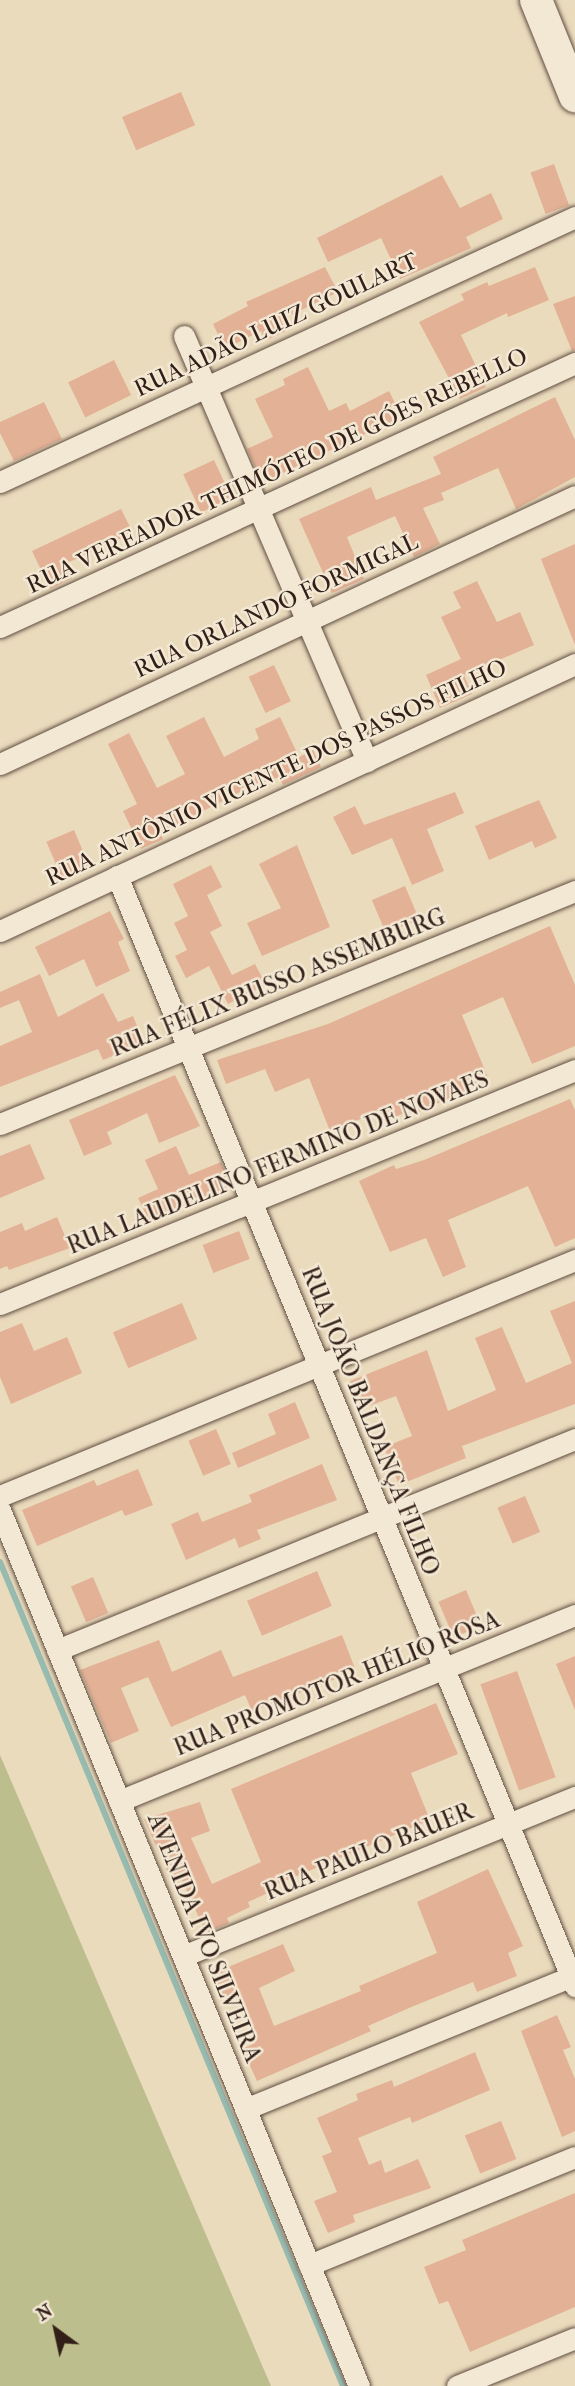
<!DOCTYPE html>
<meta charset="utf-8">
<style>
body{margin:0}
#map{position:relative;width:575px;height:2386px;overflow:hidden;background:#ebdbbd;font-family:"IM FELL French Canon",serif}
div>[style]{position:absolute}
.green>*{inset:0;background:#bdbe8d}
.stream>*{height:6px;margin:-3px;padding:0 3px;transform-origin:3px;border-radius:3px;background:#98bbb0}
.building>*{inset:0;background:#e3b195;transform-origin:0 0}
.roads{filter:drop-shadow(0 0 2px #604e41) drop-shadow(0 0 2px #604e41)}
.street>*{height:21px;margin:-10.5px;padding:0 10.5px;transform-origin:10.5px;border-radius:10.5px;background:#f2e8d4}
.secondary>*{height:32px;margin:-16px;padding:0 16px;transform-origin:16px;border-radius:16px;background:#f2e8d4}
span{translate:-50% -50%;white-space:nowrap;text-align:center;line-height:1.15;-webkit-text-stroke:5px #f2e8d4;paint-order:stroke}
.street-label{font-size:24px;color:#321f18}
.north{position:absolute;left:21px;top:2295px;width:70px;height:70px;-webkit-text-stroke:5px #f2e8d4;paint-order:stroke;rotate:327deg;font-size:19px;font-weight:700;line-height:28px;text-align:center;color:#321f18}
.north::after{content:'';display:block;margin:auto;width:24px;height:32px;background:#321f18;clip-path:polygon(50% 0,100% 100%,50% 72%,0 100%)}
</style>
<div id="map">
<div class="green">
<i style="clip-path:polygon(0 1755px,271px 2386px,0 2386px)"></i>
</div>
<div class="stream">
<i style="left:0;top:1562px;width:893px;rotate:67.4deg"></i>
</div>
<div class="building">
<i style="left:181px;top:92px;width:36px;height:64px;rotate:67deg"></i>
<i style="left:554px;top:164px;width:44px;height:25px;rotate:70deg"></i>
<i style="clip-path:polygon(442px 175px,460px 208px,491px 193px,503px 219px,466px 237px,471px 248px,400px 279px,381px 238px,328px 262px,317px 238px)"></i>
<i style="clip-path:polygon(325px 267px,338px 292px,281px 320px,286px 331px,265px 341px,261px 331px,225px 349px,213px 324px,248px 306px,246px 302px)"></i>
<i style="clip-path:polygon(535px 267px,549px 300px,508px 317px,507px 313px,461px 335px,486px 387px,460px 399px,419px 322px,464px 300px,461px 294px,487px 282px,489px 286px)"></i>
<i style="clip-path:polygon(575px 296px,575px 350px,572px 351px,553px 304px)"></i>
<i style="left:114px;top:360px;width:39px;height:51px;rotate:64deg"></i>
<i style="clip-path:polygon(308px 367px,329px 411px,346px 403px,350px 411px,389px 391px,402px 417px,361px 436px,363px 440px,337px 452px,335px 448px,262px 483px,247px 449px,273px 437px,255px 399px,285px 385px,283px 379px)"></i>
<i style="clip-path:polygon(555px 397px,575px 440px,575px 477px,516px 509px,498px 468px,441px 493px,444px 500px,423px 508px,440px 544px,414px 557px,395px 516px,347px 537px,364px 579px,332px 593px,299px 519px,371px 487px,376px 500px,441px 474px,433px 457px)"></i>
<i style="clip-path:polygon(44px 402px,62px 439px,14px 461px,0 433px,0 422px)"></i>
<i style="left:214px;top:460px;width:42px;height:34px;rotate:65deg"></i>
<i style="clip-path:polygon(121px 509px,133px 533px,65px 564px,72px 578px,50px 589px,32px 551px)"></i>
<i style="clip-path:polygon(575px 544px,575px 645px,541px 559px)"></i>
<i style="clip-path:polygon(477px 581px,497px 622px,520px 612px,534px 645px,464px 675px,472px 694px,440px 708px,426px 675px,461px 659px,441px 617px,461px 608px,453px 592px)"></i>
<i style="left:274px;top:665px;width:40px;height:28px;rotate:65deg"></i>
<i style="clip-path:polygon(204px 717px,224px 757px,259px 739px,255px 729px,280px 717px,299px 757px,313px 750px,321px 767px,283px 785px,279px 777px,246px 789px,160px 833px,163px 839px,141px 849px,123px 811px,137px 804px,108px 744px,129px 733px,157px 788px,185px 774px,166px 736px)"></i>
<i style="clip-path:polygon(455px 792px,464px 813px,427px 829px,444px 871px,412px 885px,392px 838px,352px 855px,333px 817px,355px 806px,364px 825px)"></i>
<i style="clip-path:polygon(539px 800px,557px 838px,535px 848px,532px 841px,489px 860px,475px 826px)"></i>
<i style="left:74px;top:830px;width:39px;height:30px;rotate:67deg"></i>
<i style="clip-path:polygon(297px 845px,330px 927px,262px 956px,247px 923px,281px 908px,259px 864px)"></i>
<i style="clip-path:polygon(211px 865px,222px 887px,207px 895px,222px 926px,210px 932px,232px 975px,255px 964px,266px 985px,228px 1004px,209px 966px,186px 978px,175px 956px,187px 950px,174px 923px,188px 916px,173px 884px)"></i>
<i style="left:405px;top:886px;width:36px;height:36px;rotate:67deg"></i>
<i style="clip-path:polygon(110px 911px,124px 939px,118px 942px,130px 971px,96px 987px,84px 959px,49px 976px,35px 947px)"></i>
<i style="clip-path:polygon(550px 926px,575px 985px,575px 1046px,532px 1064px,503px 997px,462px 1015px,489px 1080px,419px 1112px,417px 1108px,380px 1123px,376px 1113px,330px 1131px,309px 1078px,275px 1092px,265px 1069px,226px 1084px,217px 1060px,328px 1024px)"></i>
<i style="clip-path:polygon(40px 974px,58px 1017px,103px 993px,118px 1022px,133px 1016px,144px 1043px,103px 1060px,98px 1049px,0 1087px,0 1046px,32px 1032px,19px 1000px,0 1008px,0 992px)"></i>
<i style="clip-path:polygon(175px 1075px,200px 1126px,159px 1143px,147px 1113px,107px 1132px,112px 1144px,84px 1156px,69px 1120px)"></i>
<i style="clip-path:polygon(570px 1099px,575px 1110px,575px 1238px,555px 1247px,528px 1186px,448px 1220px,466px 1267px,443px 1277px,426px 1238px,390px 1252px,359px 1181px,394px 1165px,396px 1169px,424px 1160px)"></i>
<i style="clip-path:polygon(30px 1144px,45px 1179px,0 1198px,0 1156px)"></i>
<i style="clip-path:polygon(176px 1146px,189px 1175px,221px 1162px,231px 1186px,149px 1221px,138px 1198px,158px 1189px,145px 1160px)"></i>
<i style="clip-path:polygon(57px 1217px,70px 1248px,9px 1270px,7px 1266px,0 1269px,0 1232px,22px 1223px,25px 1231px)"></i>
<i style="left:239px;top:1231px;width:30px;height:39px;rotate:69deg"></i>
<i style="clip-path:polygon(575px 1301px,575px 1404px,462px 1446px,466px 1458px,399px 1485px,384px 1447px,412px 1436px,396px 1396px,361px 1409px,350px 1381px,427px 1350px,448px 1411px,496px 1390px,475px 1338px,502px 1327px,526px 1383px,572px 1363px,550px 1311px)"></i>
<i style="left:182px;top:1303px;width:39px;height:75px;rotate:67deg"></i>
<i style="clip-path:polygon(22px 1323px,34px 1351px,67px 1337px,82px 1373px,11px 1404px,0 1377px,0 1332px)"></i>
<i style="clip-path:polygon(295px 1402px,310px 1438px,238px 1468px,232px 1453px,276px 1434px,268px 1414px)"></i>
<i style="left:216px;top:1429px;width:38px;height:30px;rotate:67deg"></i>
<i style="clip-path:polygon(322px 1464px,337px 1500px,257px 1530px,261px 1539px,239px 1548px,235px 1538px,186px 1560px,171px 1524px,198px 1512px,202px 1522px,252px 1502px,249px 1495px)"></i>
<i style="clip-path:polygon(138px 1469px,153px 1505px,125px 1516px,122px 1510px,37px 1546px,22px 1510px,94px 1480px,97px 1486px)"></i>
<i style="left:525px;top:1496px;width:39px;height:30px;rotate:67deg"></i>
<i style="left:317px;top:1571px;width:38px;height:76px;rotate:67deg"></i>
<i style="left:93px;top:1577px;width:39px;height:24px;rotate:67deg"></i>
<i style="left:466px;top:1590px;width:39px;height:30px;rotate:67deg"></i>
<i style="clip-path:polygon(342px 1635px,356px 1671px,252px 1711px,245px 1695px,171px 1727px,148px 1677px,121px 1688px,139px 1731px,111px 1743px,80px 1670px,159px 1640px,172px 1672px,221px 1650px,233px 1677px)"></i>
<i style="clip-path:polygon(575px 1656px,575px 1710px,556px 1664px)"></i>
<i style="left:517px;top:1671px;width:113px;height:39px;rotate:70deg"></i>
<i style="clip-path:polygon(436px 1703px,458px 1754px,411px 1773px,430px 1820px,266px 1889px,268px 1893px,248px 1902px,250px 1907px,227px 1918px,229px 1923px,206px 1933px,182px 1880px,173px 1884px,144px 1819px,200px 1802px,210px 1831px,191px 1838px,212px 1884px,261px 1862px,231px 1789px)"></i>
<i style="clip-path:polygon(488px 1869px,523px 1946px,508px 1953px,517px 1976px,477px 1992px,473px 1982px,409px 2008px,368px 2026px,371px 2031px,257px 2081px,242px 2049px,255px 2043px,237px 1994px,224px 1999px,214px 1973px,283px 1944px,295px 1971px,259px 1988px,274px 2026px,361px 1991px,359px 1986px,437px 1953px,417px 1902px)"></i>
<i style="clip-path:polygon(557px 2015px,571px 2047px,563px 2050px,575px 2079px,575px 2131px,562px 2137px,521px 2031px)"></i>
<i style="clip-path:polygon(475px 2052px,490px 2090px,412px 2123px,410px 2117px,358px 2138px,369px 2165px,381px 2160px,385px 2173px,418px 2159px,431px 2188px,353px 2215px,355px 2222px,328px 2233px,314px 2201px,337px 2192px,322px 2156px,332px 2152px,317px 2118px,358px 2100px,356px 2094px,392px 2080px,394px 2087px)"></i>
<i style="left:501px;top:2121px;width:41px;height:39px;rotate:68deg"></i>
<i style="clip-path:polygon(575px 2193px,575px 2307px,470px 2352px,448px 2301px,439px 2304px,424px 2267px,466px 2250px,462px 2240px)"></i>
</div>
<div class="roads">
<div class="street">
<i style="left:184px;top:336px;width:463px;rotate:66.7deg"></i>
<i style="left:0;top:482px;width:633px;rotate:-24.74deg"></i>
<i style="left:0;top:627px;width:633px;rotate:-24.66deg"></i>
<i style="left:0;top:764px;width:634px;rotate:-24.99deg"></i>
<i style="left:117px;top:876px;width:1201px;rotate:67.58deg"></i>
<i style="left:0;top:931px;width:634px;rotate:-24.91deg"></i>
<i style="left:0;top:1124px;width:620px;rotate:-22.06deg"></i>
<i style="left:0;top:1304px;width:621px;rotate:-22.14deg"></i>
<i style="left:0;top:1496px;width:622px;rotate:-22.31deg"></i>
<i style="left:0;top:1510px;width:947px;rotate:67.72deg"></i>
<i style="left:57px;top:1650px;width:559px;rotate:-22.16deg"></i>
<i style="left:119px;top:1801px;width:492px;rotate:-22.2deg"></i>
<i style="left:183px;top:1956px;width:423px;rotate:-22.1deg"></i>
<i style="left:245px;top:2109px;width:356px;rotate:-22.1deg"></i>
<i style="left:309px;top:2265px;width:287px;rotate:-22.1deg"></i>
<i style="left:457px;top:2386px;width:127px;rotate:-22.1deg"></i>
</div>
<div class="secondary">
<i style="left:536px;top:0;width:104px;rotate:67.9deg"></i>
</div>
</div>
<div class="street-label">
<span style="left:276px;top:325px;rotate:-25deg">RUA ADÃO LUIZ GOULART</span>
<span style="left:277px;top:471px;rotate:-25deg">RUA VEREADOR THIMÓTEO DE GÓES REBELLO</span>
<span style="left:276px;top:606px;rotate:-25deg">RUA ORLANDO FORMIGAL</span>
<span style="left:276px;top:773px;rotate:-25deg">RUA ANTÔNIO VICENTE DOS PASSOS FILHO</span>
<span style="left:278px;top:983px;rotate:-22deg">RUA FÉLIX BUSSO ASSEMBURG</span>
<span style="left:278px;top:1163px;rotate:-22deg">RUA LAUDELINO FERMINO DE NOVAES</span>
<span style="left:370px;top:1421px;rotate:68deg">RUA JOÃO BALDANÇA FILHO</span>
<span style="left:337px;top:1684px;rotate:-22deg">RUA PROMOTOR HÉLIO ROSA</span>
<span style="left:369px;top:1852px;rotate:-22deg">RUA PAULO BAUER</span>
<span style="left:204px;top:1938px;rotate:68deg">AVENIDA IVO SILVEIRA</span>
</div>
<div class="north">N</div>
</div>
